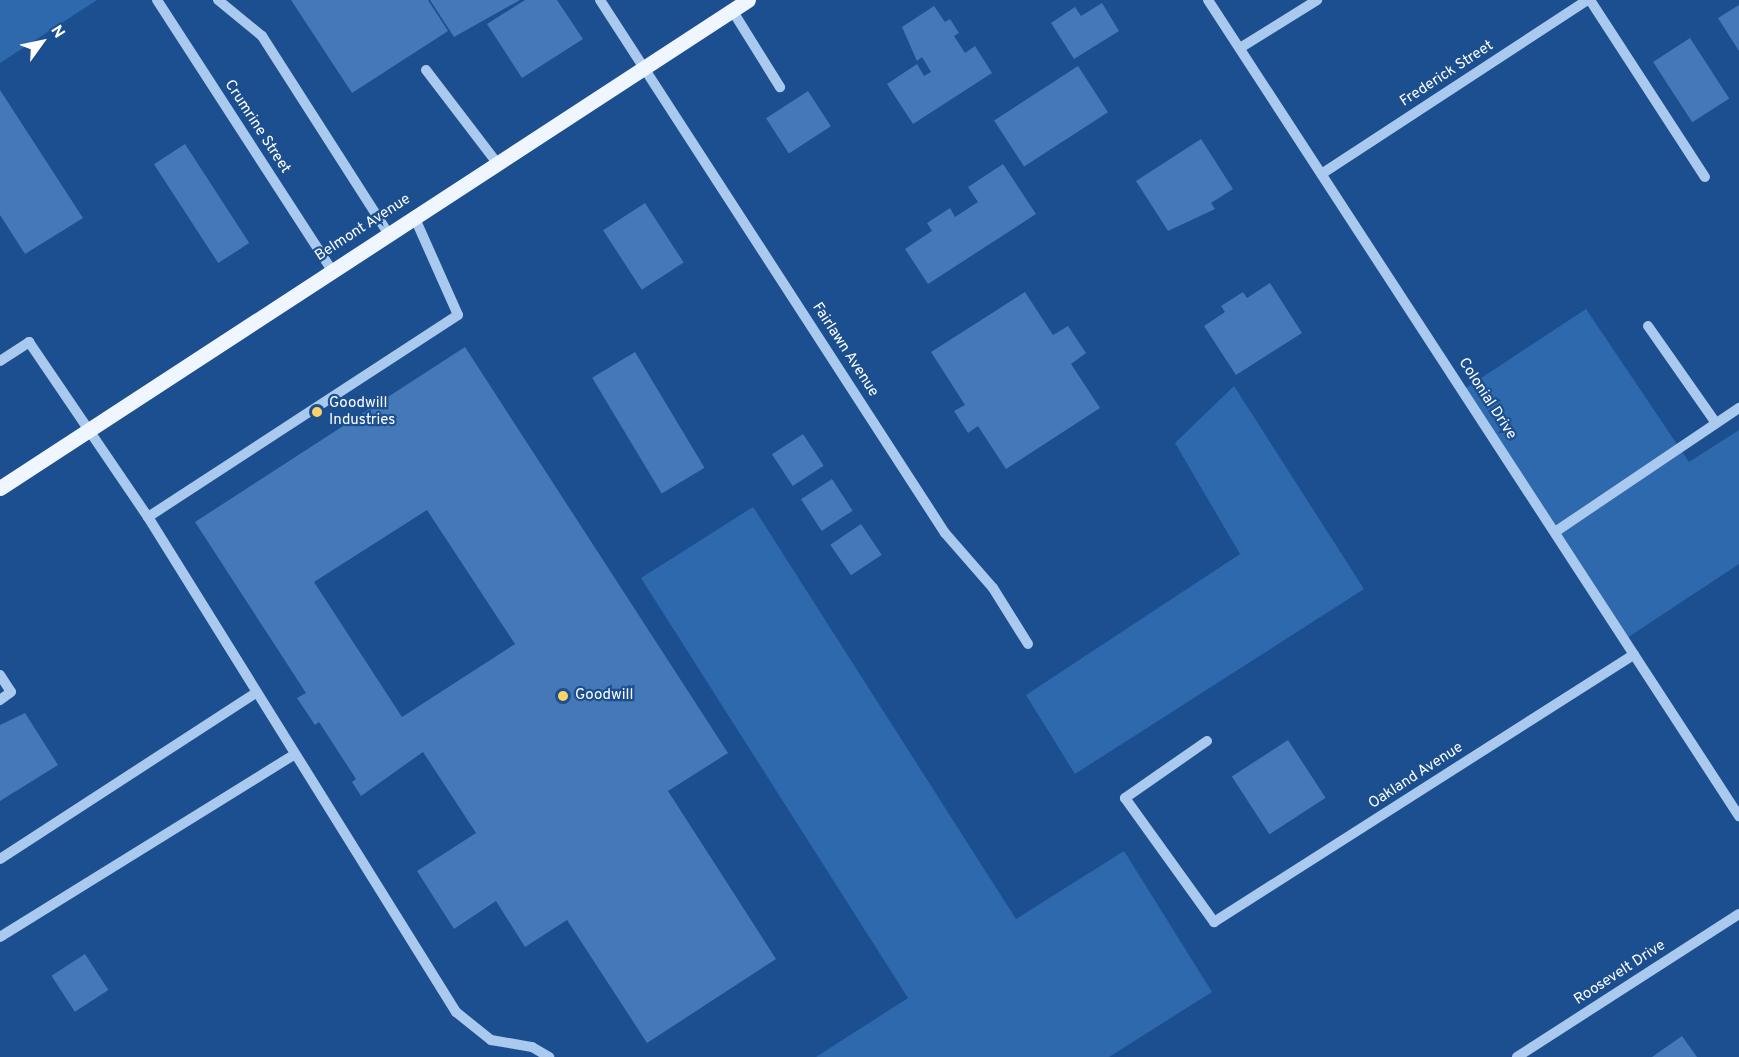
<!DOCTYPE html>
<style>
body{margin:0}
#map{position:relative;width:1739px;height:1057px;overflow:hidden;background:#1b4f8f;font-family:Overpass,sans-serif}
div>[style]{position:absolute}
.green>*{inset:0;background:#2e69ad}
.building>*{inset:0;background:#4478b7;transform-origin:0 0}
.minor>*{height:10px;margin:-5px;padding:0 5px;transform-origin:5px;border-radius:5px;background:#a9c9ee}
.major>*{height:15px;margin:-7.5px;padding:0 7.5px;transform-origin:7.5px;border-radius:7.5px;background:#f0f6ff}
.dots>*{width:16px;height:16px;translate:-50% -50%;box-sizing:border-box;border:3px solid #1b4f8f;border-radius:50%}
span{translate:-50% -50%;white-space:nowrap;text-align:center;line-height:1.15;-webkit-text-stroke:4.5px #1b4f8f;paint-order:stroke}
.street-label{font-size:15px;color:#fff}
.poi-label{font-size:15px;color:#fff}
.left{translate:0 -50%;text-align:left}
.north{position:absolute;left:12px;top:12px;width:60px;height:60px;-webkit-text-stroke:4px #1b4f8f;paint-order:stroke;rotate:57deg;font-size:16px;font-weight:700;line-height:24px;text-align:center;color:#fff}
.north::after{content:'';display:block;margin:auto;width:21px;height:27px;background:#fff;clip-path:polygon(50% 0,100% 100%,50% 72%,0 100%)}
</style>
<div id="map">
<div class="green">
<i style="clip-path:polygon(0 0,97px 0,0 63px)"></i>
<i style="clip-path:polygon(1586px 309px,1689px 462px,1739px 430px,1739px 564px,1624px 640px,1463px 390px)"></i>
<i style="clip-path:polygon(1234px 386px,1364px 589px,1075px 774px,1026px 695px,1240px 554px,1175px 443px)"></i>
<i style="clip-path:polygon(753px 507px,1016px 919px,1124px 851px,1212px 992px,1109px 1057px,816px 1057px,908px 998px,641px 578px)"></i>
</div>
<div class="building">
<i style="clip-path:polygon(291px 0,428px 0,448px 31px,352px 93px)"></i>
<i style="clip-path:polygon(430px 0,520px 0,454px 37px)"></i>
<i style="clip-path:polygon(525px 0,557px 0,583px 39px,522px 78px,487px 24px)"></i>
<i style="clip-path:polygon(1102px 3px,1119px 31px,1074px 59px,1051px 23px,1075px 7px,1081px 16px)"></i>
<i style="clip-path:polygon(1739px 5px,1739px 51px,1718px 18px)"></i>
<i style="clip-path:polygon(934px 6px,945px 22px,950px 19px,959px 33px,954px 36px,965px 53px,975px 46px,992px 73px,913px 124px,887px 84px,917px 64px,924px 76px,931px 72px,922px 57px,917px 61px,902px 27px)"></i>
<i style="left:1690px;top:38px;width:72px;height:44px;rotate:57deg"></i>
<i style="left:1078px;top:66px;width:55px;height:100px;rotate:57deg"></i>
<i style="clip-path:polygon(0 90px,83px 218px,25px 254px,0 215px)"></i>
<i style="left:808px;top:91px;width:42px;height:50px;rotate:57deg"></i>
<i style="clip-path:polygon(1201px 139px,1233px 189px,1211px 203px,1215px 209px,1168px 231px,1136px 181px)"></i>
<i style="left:185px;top:144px;width:118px;height:37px;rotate:57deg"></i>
<i style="clip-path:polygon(1003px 164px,1036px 214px,928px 284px,905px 249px,932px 231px,927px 223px,950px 208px,955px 217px,978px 202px,968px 187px)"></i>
<i style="left:645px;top:203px;width:71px;height:50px;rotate:57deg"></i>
<i style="clip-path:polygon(1270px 283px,1302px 333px,1236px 375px,1204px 326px,1225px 312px,1221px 306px,1243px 292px,1247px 298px)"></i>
<i style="clip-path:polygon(1025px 292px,1053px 335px,1068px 326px,1086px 353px,1071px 364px,1100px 408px,1006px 469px,978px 426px,968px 433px,954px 411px,965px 405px,931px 352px)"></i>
<i style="clip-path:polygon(evenodd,465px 347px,728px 753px,668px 791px,776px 959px,647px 1043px,567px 920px,525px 947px,496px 901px,454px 929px,417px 871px,476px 833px,423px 752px,361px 796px,352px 782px,356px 779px,319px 722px,315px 725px,297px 698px,306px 693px,195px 522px,465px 347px,427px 510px,515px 644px,402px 717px,314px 582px,427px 510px)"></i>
<i style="left:635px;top:352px;width:135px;height:50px;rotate:59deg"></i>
<i style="left:803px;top:434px;width:38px;height:37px;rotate:57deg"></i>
<i style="left:832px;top:479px;width:38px;height:37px;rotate:57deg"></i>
<i style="left:861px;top:524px;width:37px;height:37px;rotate:56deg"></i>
<i style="clip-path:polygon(25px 713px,58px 765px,0 801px,0 725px)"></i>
<i style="left:1288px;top:740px;width:69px;height:67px;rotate:57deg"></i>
<i style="left:85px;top:954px;width:43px;height:40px;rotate:57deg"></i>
<i style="clip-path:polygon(1682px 1036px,1697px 1057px,1652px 1057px)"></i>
</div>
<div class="minor">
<i style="left:157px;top:0;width:322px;rotate:57.1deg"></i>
<i style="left:218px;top:0;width:57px;rotate:39.3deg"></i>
<i style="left:262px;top:36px;width:234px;rotate:57.4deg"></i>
<i style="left:600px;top:0;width:635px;rotate:57.09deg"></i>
<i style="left:945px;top:533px;width:73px;rotate:48.9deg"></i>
<i style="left:993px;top:588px;width:66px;rotate:58deg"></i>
<i style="left:1208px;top:0;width:974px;rotate:56.95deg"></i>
<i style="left:1590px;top:0;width:211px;rotate:57deg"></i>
<i style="left:732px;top:10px;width:91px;rotate:58.1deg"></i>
<i style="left:1240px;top:48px;width:91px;rotate:-31.9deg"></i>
<i style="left:426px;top:70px;width:117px;rotate:52.6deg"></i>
<i style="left:1323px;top:173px;width:316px;rotate:-33.2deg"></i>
<i style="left:1648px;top:326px;width:118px;rotate:55deg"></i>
<i style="left:0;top:361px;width:35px;rotate:-33deg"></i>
<i style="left:29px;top:342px;width:212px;rotate:55.8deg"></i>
<i style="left:148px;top:517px;width:583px;rotate:58.11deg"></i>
<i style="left:456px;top:1012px;width:45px;rotate:38.7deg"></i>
<i style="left:491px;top:1040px;width:42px;rotate:9.7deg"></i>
<i style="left:532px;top:1047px;width:20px;rotate:30deg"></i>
<i style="left:148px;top:517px;width:370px;rotate:-33.1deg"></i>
<i style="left:458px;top:315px;width:108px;rotate:-114deg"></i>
<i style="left:1555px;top:532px;width:222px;rotate:-34deg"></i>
<i style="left:0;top:675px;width:20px;rotate:57deg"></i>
<i style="left:11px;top:692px;width:14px;rotate:144deg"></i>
<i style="left:1207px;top:741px;width:100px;rotate:145.2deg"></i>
<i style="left:1125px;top:798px;width:153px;rotate:54.3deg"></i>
<i style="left:1214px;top:922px;width:498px;rotate:-32.5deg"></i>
<i style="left:0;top:859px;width:305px;rotate:-33deg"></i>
<i style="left:0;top:937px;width:347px;rotate:-31.8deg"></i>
<i style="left:1517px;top:1057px;width:264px;rotate:-32.8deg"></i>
</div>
<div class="major">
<i style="left:0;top:488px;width:893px;rotate:-33.12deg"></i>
</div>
<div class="dots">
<i style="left:317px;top:412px;background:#ffd166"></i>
<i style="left:563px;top:696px;background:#ffd166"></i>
</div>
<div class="street-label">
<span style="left:1447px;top:74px;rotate:-33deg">Frederick Street</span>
<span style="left:257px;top:127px;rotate:57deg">Crumrine Street</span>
<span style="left:363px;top:228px;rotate:-33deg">Belmont Avenue</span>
<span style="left:845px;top:350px;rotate:57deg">Fairlawn Avenue</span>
<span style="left:1487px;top:399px;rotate:57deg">Colonial Drive</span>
<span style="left:1416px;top:776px;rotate:-33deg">Oakland Avenue</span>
<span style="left:1620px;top:973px;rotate:-33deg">Roosevelt Drive</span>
</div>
<div class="poi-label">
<span class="left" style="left:329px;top:412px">Goodwill<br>Industries</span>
<span class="left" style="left:575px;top:696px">Goodwill</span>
</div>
<div class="north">N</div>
</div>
